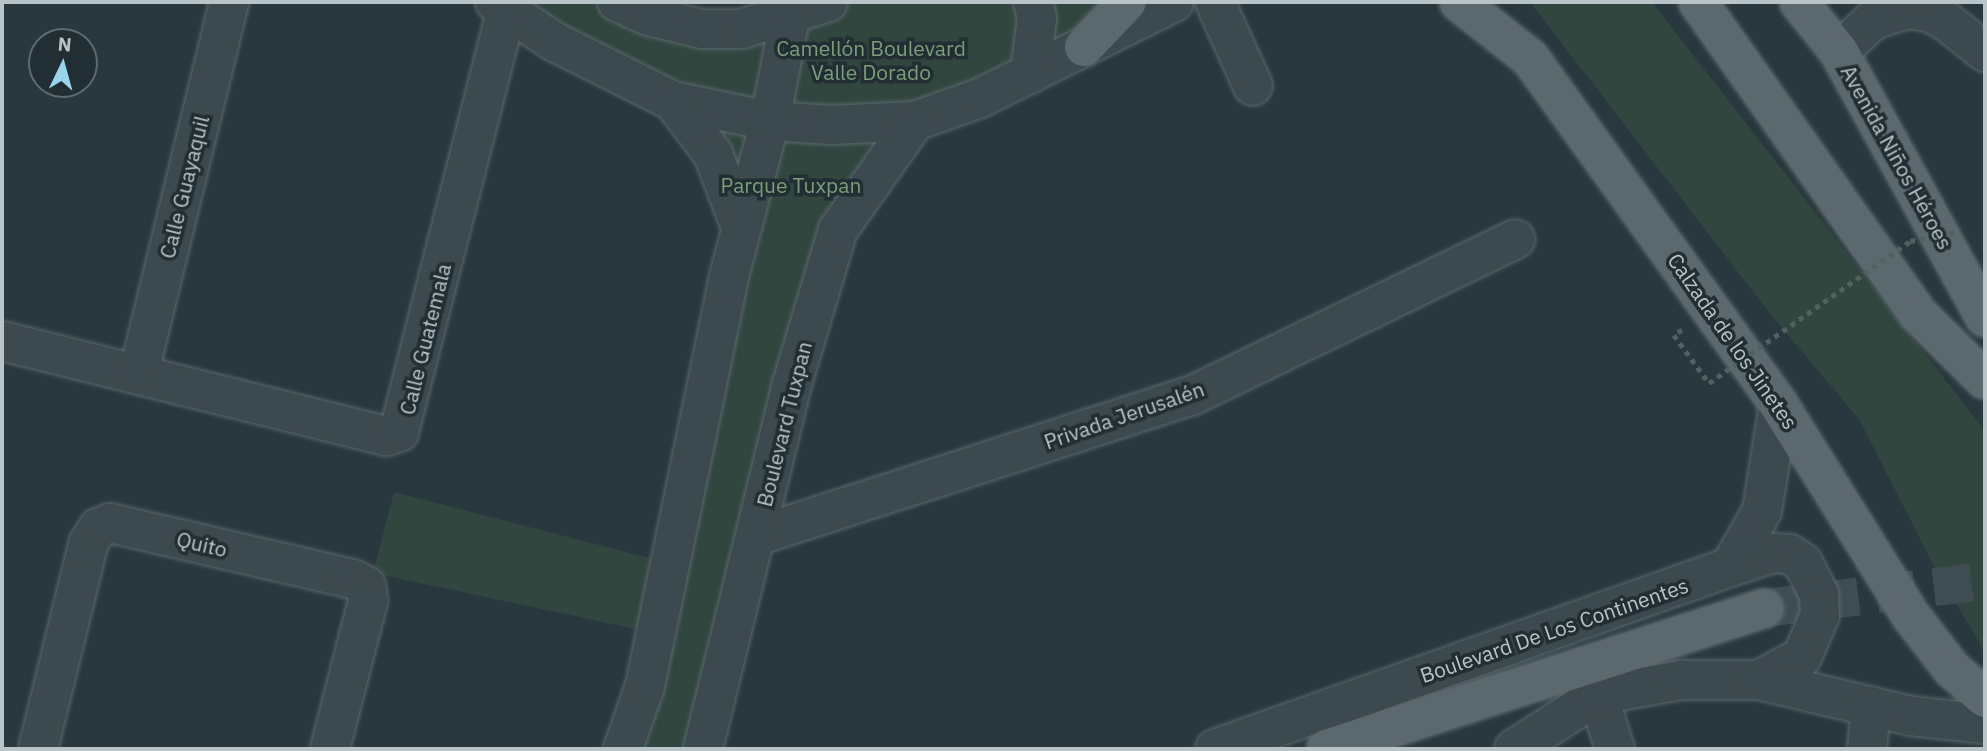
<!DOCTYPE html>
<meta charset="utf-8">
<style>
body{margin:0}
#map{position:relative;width:1987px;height:751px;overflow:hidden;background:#29383e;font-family:"IBM Plex Sans",sans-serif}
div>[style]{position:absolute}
.green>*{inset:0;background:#31463f}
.major-tunnel>*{height:38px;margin-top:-19px;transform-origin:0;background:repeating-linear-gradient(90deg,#3f4d53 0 38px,transparent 0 57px)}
.path>*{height:4.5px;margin-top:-2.25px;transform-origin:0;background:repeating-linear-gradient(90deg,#50625f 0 5px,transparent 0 10px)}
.roads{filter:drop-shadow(0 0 2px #5a676c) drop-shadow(0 0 2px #5a676c)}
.minor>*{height:38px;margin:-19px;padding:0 19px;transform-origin:19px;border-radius:19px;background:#3c494e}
.major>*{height:38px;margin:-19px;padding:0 19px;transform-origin:19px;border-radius:19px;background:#5b686e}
.path-bridge>*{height:4.5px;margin-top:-2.25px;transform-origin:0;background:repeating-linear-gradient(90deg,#50625f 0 5px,transparent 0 10px)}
span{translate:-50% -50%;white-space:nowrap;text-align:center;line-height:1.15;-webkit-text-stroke:7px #212e33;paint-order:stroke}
.park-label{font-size:21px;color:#7c9c7a}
.street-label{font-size:21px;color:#b9c4c9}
.frame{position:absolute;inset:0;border:4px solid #b9c4c9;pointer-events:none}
.north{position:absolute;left:28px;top:28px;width:70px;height:70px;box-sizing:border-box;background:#212e33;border:2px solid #5e6a6f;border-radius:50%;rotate:5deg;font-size:19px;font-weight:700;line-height:28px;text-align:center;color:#b9c4c9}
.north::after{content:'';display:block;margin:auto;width:24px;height:32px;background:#9ad3ec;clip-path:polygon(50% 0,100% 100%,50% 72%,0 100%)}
</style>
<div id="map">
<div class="green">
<i style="clip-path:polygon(500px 2px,610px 2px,651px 19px,841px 2px,1030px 2px,1026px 70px,916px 116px,675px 97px)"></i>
<i style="clip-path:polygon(1036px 2px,1126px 2px,1086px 43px,1039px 42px)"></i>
<i style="clip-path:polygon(1530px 2px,1652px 2px,1985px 431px,1985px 652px,1938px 574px,1859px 419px,1771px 315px)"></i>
<i style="clip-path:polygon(680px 104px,910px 123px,851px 201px,702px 749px,625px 749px,742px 226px)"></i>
<i style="clip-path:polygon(394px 492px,669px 563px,654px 633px,373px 573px)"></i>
</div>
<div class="major-tunnel">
<i style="left:1764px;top:608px;width:223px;rotate:-7deg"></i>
</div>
<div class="path">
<i style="left:1682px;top:330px;width:9px;rotate:148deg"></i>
<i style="left:1674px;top:335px;width:59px;rotate:53.9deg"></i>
</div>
<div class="roads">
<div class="minor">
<i style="left:495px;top:2px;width:70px;rotate:33.9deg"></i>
<i style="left:553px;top:41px;width:134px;rotate:26.6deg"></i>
<i style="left:673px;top:101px;width:99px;rotate:11.7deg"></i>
<i style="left:770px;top:121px;width:61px;rotate:3.8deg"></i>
<i style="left:831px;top:125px;width:84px;rotate:-2.7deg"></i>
<i style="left:915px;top:121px;width:69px;rotate:-19.5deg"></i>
<i style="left:980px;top:98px;width:216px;rotate:-26.3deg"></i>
<i style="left:617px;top:2px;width:35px;rotate:24deg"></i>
<i style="left:649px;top:16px;width:55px;rotate:13.8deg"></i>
<i style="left:702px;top:29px;width:39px"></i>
<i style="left:741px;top:29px;width:91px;rotate:-17.2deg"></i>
<i style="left:1215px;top:2px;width:92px;rotate:65.7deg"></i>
<i style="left:1839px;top:52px;width:47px;rotate:-43.3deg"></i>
<i style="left:1873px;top:20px;width:36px;rotate:-18deg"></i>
<i style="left:1907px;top:9px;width:22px;rotate:8deg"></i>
<i style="left:1929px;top:12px;width:19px;rotate:28deg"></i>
<i style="left:1946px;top:21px;width:50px;rotate:38.5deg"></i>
<i style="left:1030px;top:74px;width:56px;rotate:-82.9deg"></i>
<i style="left:1037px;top:18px;width:16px;rotate:-104deg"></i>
<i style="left:673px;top:101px;width:66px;rotate:53deg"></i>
<i style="left:713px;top:154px;width:76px;rotate:69.2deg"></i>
<i style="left:2px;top:341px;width:396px;rotate:13.9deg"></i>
<i style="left:386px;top:436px;width:14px;rotate:-17deg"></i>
<i style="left:399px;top:432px;width:433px;rotate:-75.7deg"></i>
<i style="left:139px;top:372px;width:381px;rotate:-76.3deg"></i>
<i style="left:756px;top:536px;width:459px;rotate:-17.9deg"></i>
<i style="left:1193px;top:395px;width:358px;rotate:-25.8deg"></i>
<i style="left:1730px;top:567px;width:46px;rotate:-17.7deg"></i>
<i style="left:1774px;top:553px;width:16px;rotate:4deg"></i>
<i style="left:1790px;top:554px;width:16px;rotate:35deg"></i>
<i style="left:1803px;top:563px;width:36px;rotate:63deg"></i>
<i style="left:1819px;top:595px;width:20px;rotate:87deg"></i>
<i style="left:1820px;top:615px;width:46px;rotate:113.2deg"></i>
<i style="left:1802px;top:657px;width:49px;rotate:151.9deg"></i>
<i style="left:1598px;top:695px;width:57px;rotate:72.5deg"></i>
<i style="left:38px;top:749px;width:213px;rotate:-76.2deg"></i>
<i style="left:89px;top:542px;width:17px;rotate:-57deg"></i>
<i style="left:98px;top:528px;width:13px;rotate:-23deg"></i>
<i style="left:110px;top:523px;width:249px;rotate:13deg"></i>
<i style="left:353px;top:579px;width:15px;rotate:28deg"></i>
<i style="left:366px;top:586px;width:15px;rotate:82deg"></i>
<i style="left:368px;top:601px;width:153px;rotate:104.4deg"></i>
<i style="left:623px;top:749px;width:67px;rotate:-70.8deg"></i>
<i style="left:645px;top:686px;width:414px;rotate:-78.4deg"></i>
<i style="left:728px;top:280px;width:164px;rotate:-75.2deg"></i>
<i style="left:770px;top:121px;width:106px;rotate:-79.1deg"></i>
<i style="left:703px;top:749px;width:376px;rotate:-76.3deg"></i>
<i style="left:792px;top:384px;width:161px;rotate:-73.4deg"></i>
<i style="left:838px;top:230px;width:133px;rotate:-54.8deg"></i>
<i style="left:1215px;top:749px;width:546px;rotate:-19.46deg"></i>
<i style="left:1730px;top:567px;width:64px;rotate:-60.3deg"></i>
<i style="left:1762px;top:511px;width:107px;rotate:-80.9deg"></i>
<i style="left:1514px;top:749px;width:100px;rotate:-32.7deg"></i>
<i style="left:1598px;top:695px;width:84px;rotate:-10.2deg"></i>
<i style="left:1681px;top:680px;width:78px"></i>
<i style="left:1759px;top:680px;width:156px;rotate:13.3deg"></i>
<i style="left:1911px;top:716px;width:74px;rotate:6.2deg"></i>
<i style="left:1867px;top:749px;width:43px;rotate:-84.7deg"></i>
</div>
<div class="major">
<i style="left:1459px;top:2px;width:90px;rotate:38.3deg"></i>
<i style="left:1530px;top:58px;width:427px;rotate:54.3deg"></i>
<i style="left:1779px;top:405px;width:249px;rotate:58deg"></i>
<i style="left:1911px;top:616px;width:67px;rotate:52.3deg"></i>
<i style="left:1952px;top:669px;width:44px;rotate:41.3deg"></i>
<i style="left:1698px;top:2px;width:380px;rotate:54.8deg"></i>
<i style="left:1917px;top:313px;width:95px;rotate:44.6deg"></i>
<i style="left:1799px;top:2px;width:64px;rotate:51.3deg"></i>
<i style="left:1839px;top:52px;width:303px;rotate:61.2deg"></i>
<i style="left:1084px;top:47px;width:62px;rotate:-46.3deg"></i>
<i style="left:1326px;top:749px;width:460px;rotate:-17.8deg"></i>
</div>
</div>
<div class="path-bridge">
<i style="left:1709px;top:383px;width:246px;rotate:-35.2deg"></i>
<i style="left:1910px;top:241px;width:50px;rotate:-10.4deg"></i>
</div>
<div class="park-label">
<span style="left:871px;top:60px">Camellón Boulevard<br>Valle Dorado</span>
<span style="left:791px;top:185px">Parque Tuxpan</span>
</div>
<div class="street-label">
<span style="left:1897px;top:157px;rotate:61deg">Avenida Niños Héroes</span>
<span style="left:184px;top:187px;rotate:-76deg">Calle Guayaquil</span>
<span style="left:425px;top:339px;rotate:-76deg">Calle Guatemala</span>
<span style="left:1733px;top:341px;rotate:55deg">Calzada de los Jinetes</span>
<span style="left:1124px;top:415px;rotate:-19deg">Privada Jerusalén</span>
<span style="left:784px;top:424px;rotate:-76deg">Boulevard Tuxpan</span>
<span style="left:202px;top:544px;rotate:13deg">Quito</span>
<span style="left:1554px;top:630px;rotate:-19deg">Boulevard De Los Continentes</span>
</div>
<div class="frame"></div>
<div class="north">N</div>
</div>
